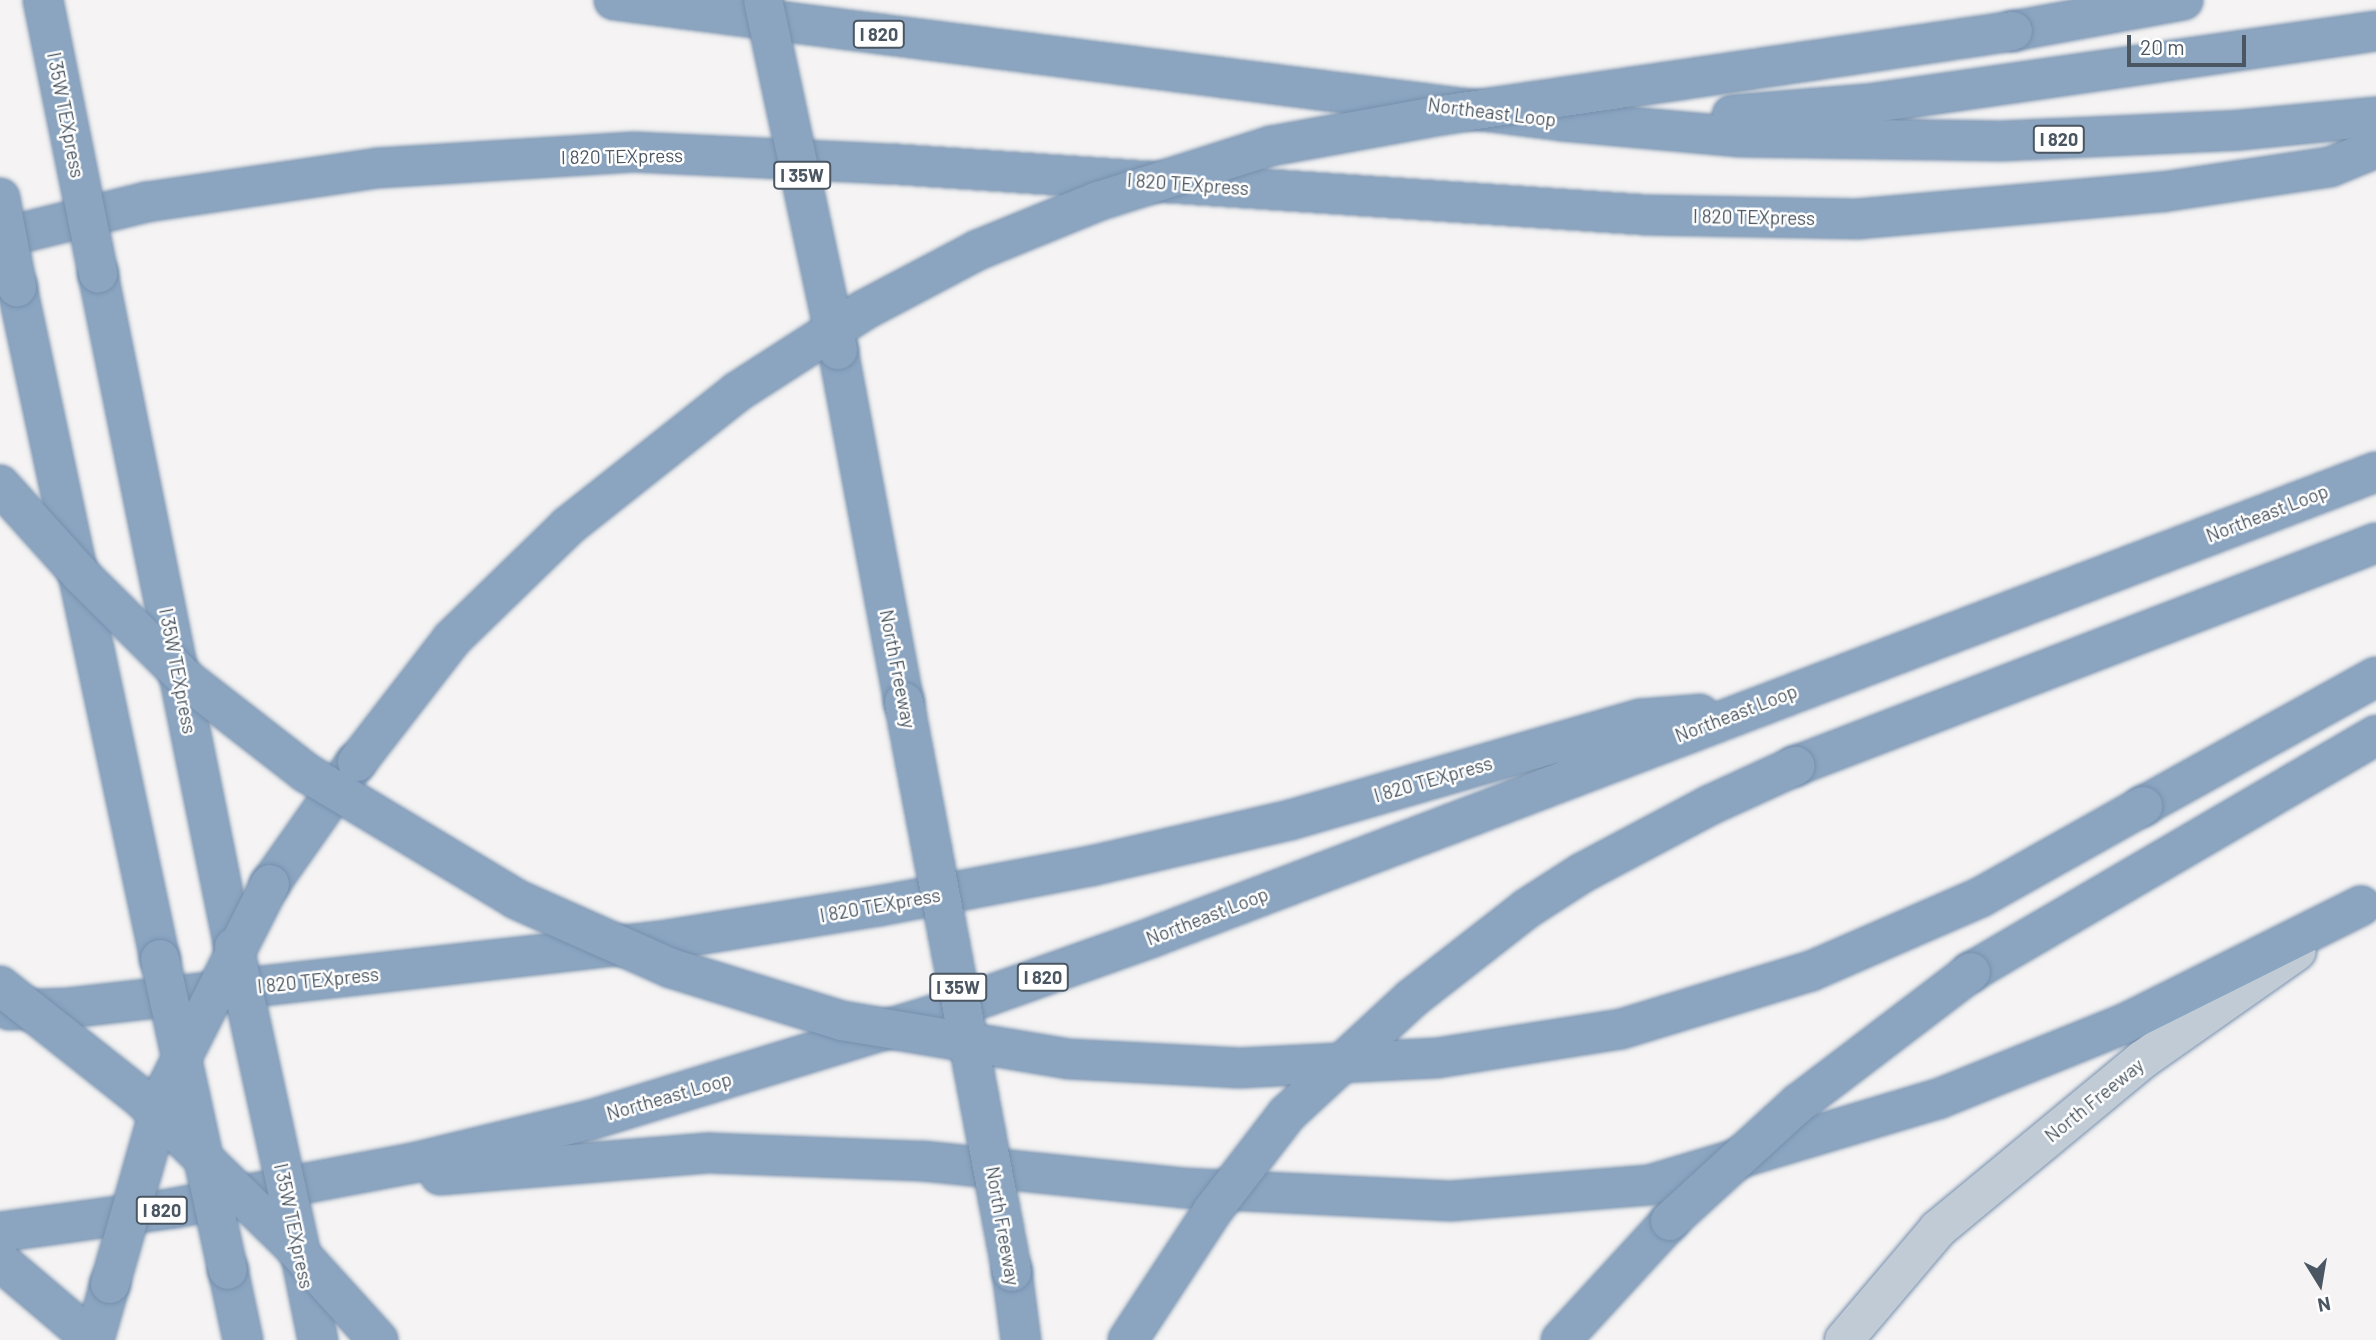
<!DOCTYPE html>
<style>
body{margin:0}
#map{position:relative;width:2376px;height:1340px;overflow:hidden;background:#f5f3f3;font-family:Barlow,sans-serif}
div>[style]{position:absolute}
.roads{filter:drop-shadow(0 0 2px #7690ad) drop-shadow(0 0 2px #7690ad)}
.secondary>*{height:38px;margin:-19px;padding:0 19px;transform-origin:19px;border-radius:19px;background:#c1cbd6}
.highway>*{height:38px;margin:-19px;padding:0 19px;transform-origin:19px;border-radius:19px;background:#8ba5c1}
.bridges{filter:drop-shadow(0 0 2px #7690ad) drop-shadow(0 0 2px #7690ad)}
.highway-bridge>*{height:38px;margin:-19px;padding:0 19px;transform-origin:19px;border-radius:19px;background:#8ba5c1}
span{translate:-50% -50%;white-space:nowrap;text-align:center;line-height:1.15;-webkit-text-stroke:5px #fff;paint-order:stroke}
.shield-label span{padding:2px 5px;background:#fff;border:2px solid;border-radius:5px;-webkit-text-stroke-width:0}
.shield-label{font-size:18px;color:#4a5661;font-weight:700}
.street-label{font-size:19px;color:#4a5661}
.north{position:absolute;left:2285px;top:1249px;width:70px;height:70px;-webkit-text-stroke:5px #fff;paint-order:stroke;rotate:169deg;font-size:19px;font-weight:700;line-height:28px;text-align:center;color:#4a5661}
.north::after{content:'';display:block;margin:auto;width:24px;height:32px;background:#4a5661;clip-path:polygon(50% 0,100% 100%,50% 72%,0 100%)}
.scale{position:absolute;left:2127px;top:35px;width:119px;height:32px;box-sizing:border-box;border:4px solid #4a5661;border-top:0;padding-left:9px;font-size:21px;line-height:24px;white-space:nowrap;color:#4a5661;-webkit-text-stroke:5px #fff;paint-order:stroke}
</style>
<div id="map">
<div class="roads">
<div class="secondary">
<i style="left:1844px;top:1340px;width:145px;rotate:-49.7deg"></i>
<i style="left:1938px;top:1229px;width:265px;rotate:-39.6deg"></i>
<i style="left:2142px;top:1060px;width:189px;rotate:-35.1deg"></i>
</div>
<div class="highway">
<i style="left:614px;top:0;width:956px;rotate:7.27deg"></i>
<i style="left:1562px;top:121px;width:180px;rotate:5.1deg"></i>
<i style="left:1741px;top:137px;width:260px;rotate:0.9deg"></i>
<i style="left:2001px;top:141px;width:239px;rotate:-2.6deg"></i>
<i style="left:2240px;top:130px;width:137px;rotate:-5.5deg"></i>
<i style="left:2013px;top:31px;width:173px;rotate:-10.3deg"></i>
<i style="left:1732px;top:115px;width:135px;rotate:-4.7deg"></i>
<i style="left:1867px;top:104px;width:514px;rotate:-8.16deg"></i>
<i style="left:0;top:238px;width:151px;rotate:-13.8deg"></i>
<i style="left:147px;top:202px;width:233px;rotate:-8.4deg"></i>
<i style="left:378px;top:168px;width:256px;rotate:-3.6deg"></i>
<i style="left:634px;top:152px;width:258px;rotate:2.7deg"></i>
<i style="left:892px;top:164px;width:757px;rotate:3.86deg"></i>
<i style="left:1647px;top:215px;width:210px;rotate:1.1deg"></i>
<i style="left:1857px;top:219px;width:306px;rotate:-5.1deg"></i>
<i style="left:2162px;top:192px;width:170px;rotate:-8.5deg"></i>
<i style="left:2330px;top:167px;width:50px;rotate:-22.4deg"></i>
<i style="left:98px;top:274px;width:687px;rotate:78.58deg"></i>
<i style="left:17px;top:287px;width:687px;rotate:77.99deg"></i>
<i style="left:838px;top:350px;width:358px;rotate:79.4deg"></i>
<i style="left:1795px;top:766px;width:622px;rotate:-21deg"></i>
<i style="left:2143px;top:806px;width:266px;rotate:-29deg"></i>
<i style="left:270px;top:884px;width:148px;rotate:-54.9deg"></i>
<i style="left:1971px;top:972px;width:469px;rotate:-30.3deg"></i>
<i style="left:9px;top:1010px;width:59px;rotate:-1.9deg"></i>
<i style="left:68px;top:1008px;width:596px;rotate:-6.46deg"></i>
<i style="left:660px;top:941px;width:222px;rotate:-9.1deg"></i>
<i style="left:879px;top:906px;width:216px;rotate:-10.7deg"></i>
<i style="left:1091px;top:866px;width:204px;rotate:-13deg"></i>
<i style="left:1290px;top:820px;width:365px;rotate:-16.1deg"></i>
<i style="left:1641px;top:719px;width:59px;rotate:-4.8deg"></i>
<i style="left:440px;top:1175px;width:271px;rotate:-4.7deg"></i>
<i style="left:710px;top:1153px;width:212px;rotate:2.2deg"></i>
<i style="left:922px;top:1161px;width:262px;rotate:5.9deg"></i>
<i style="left:1183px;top:1188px;width:268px;rotate:2.8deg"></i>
<i style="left:1451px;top:1201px;width:199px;rotate:-4.6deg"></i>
<i style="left:1649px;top:1185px;width:302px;rotate:-16.6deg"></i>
<i style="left:1938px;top:1099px;width:201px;rotate:-22deg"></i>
<i style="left:2124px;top:1024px;width:265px;rotate:-26.5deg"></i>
<i style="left:0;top:1232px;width:177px;rotate:-7.8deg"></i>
<i style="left:175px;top:1208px;width:242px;rotate:-10.7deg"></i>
<i style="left:413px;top:1163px;width:182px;rotate:-13.7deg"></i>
<i style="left:590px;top:1120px;width:360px;rotate:-17deg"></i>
<i style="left:934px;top:1015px;width:232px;rotate:-19.6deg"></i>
<i style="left:1153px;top:937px;width:1308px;rotate:-20.82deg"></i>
<i style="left:0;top:1261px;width:122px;rotate:40.3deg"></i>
<i style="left:302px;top:1261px;width:81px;rotate:78.6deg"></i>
<i style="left:228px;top:1270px;width:72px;rotate:77.9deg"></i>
<i style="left:1012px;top:1272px;width:69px;rotate:82.5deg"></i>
<i style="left:94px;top:1340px;width:58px;rotate:-74.1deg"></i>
<i style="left:1561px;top:1340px;width:161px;rotate:-47.5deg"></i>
</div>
</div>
<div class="bridges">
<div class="highway-bridge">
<i style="left:43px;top:0;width:279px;rotate:78.6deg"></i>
<i style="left:763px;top:0;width:358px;rotate:77.9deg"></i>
<i style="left:0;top:198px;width:91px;rotate:79.2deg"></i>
<i style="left:0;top:485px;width:121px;rotate:48deg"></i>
<i style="left:81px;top:575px;width:149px;rotate:44.7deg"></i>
<i style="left:187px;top:680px;width:150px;rotate:37.9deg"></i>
<i style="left:305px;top:772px;width:246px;rotate:31deg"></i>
<i style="left:516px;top:899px;width:170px;rotate:24deg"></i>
<i style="left:671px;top:968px;width:179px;rotate:17.2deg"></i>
<i style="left:842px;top:1021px;width:230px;rotate:9.5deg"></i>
<i style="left:1069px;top:1059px;width:171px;rotate:3deg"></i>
<i style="left:1240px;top:1068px;width:197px;rotate:-2.9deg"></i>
<i style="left:1437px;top:1058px;width:186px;rotate:-9deg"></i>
<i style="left:1621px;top:1029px;width:199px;rotate:-17deg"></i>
<i style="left:1811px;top:971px;width:185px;rotate:-23.5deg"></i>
<i style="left:1981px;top:897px;width:186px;rotate:-29.3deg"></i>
<i style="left:904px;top:702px;width:580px;rotate:79.27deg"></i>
<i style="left:357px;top:762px;width:155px;rotate:-52.3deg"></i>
<i style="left:452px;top:639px;width:162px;rotate:-44.2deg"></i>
<i style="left:568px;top:526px;width:216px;rotate:-38.4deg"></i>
<i style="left:737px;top:392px;width:151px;rotate:-32.8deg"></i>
<i style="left:864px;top:310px;width:129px;rotate:-27.8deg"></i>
<i style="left:978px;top:250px;width:130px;rotate:-22.2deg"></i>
<i style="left:1098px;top:201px;width:182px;rotate:-17.6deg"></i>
<i style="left:1271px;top:146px;width:174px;rotate:-10.3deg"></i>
<i style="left:1442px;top:115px;width:577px;rotate:-8.37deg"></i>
<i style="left:234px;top:947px;width:315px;rotate:77.7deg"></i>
<i style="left:160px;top:959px;width:318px;rotate:77.7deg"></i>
<i style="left:0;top:986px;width:179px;rotate:38.4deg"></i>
<i style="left:140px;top:1097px;width:214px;rotate:44.2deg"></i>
<i style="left:293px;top:1246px;width:127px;rotate:47.9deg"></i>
<i style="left:1670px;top:1221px;width:175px;rotate:-42.5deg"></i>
<i style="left:1799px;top:1103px;width:216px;rotate:-37.3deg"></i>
<i style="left:110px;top:1284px;width:201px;rotate:-74.1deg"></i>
<i style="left:165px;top:1091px;width:232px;rotate:-63.1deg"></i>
<i style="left:1128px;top:1340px;width:155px;rotate:-56.8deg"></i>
<i style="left:1213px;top:1210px;width:121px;rotate:-52.4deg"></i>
<i style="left:1287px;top:1114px;width:169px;rotate:-42.8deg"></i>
<i style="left:1411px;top:999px;width:146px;rotate:-38deg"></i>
<i style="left:1526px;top:909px;width:67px;rotate:-32.7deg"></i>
<i style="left:1582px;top:873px;width:145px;rotate:-28deg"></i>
<i style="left:1710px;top:805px;width:94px;rotate:-24.6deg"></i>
</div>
</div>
<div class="shield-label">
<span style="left:879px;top:34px">I 820</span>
<span style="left:2059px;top:139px">I 820</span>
<span style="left:802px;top:175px">I 35W</span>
<span style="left:1043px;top:977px">I 820</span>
<span style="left:958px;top:987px">I 35W</span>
<span style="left:162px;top:1210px">I 820</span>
</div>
<div class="street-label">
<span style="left:1492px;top:112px;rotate:7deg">Northeast Loop</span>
<span style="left:66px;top:115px;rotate:79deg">I 35W TEXpress</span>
<span style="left:622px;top:156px;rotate:-1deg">I 820 TEXpress</span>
<span style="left:1188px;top:184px;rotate:4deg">I 820 TEXpress</span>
<span style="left:1754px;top:217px;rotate:1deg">I 820 TEXpress</span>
<span style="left:2267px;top:513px;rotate:-21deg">Northeast Loop</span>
<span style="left:898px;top:669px;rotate:79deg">North Freeway</span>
<span style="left:178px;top:671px;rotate:79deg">I 35W TEXpress</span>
<span style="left:1736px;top:713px;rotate:-21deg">Northeast Loop</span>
<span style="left:1433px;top:779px;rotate:-16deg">I 820 TEXpress</span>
<span style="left:880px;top:905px;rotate:-10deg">I 820 TEXpress</span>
<span style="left:1207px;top:916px;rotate:-21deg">Northeast Loop</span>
<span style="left:318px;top:980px;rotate:-6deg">I 820 TEXpress</span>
<span style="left:669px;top:1096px;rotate:-16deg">Northeast Loop</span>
<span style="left:2094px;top:1100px;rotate:-39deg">North Freeway</span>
<span style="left:294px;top:1226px;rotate:78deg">I 35W TEXpress</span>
<span style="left:1003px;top:1226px;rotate:80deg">North Freeway</span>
</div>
<div class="north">N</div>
<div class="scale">20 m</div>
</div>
